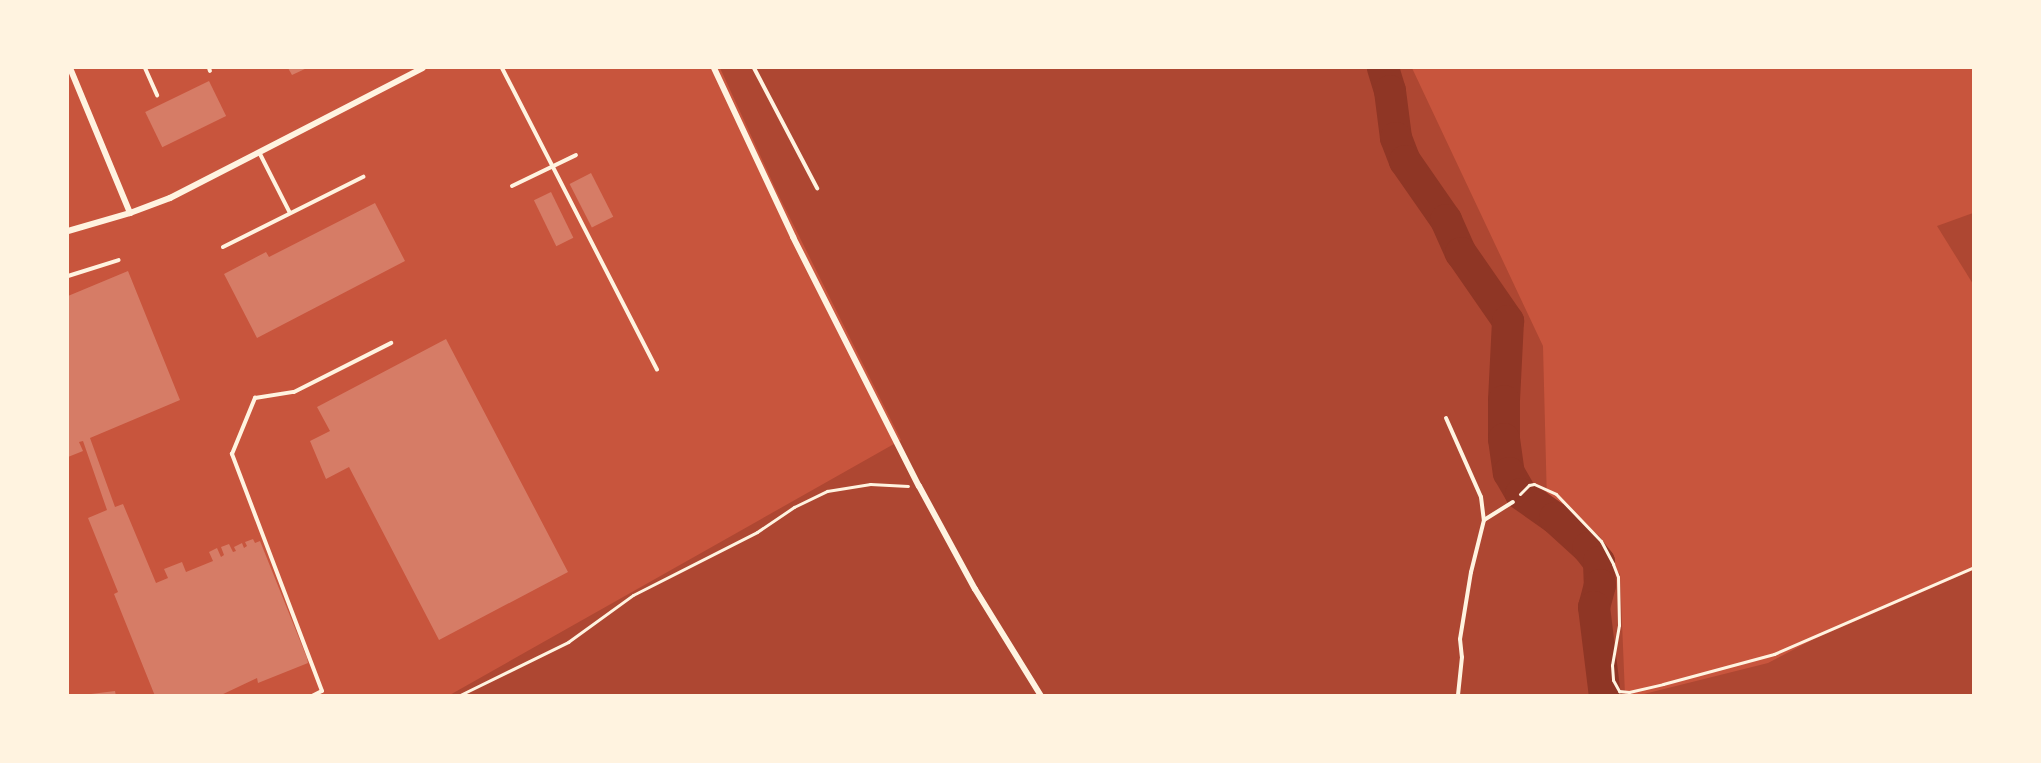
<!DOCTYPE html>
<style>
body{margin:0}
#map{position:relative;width:2041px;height:763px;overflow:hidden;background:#c8553d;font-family:Bitter,serif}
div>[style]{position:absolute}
.green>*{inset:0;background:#ae4732}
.river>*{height:32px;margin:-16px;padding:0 16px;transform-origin:16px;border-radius:16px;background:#8f3625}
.building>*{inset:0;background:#d67c66;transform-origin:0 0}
.path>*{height:3px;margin:-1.5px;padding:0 1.5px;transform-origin:1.5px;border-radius:1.5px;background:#fff3e0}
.service>*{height:4px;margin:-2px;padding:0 2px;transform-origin:2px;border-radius:2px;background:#fff3e0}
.minor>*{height:6px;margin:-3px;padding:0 3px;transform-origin:3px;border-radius:3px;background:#fff3e0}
span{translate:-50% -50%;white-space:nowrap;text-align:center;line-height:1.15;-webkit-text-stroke:4.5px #fff3e0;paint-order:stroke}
.frame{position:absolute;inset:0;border:69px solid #fff3e0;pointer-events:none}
</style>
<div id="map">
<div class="green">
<i style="clip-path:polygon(720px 68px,1412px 68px,1543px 346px,1547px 503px,1620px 574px,1625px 695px,448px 696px,901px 440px,777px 192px)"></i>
<i style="clip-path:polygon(1973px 213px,1974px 213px,1973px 284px,1937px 226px)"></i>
<i style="clip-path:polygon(1973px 570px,1973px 695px,1640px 695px,1768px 663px,1812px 640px)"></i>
</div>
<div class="river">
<i style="left:1383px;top:68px;width:24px;rotate:73deg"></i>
<i style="left:1390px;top:91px;width:47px;rotate:82.7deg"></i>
<i style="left:1396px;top:138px;width:25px;rotate:69deg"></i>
<i style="left:1405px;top:161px;width:72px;rotate:55.2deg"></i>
<i style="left:1446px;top:220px;width:36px;rotate:66deg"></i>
<i style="left:1461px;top:253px;width:83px;rotate:55.3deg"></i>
<i style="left:1508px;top:321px;width:80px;rotate:92.9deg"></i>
<i style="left:1504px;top:401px;width:38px;rotate:90deg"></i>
<i style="left:1504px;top:439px;width:34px;rotate:82deg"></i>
<i style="left:1509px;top:473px;width:24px;rotate:60deg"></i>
<i style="left:1521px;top:494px;width:42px;rotate:35.2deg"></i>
<i style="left:1555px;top:518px;width:45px;rotate:42.3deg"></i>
<i style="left:1588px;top:548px;width:18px;rotate:52deg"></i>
<i style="left:1599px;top:562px;width:23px;rotate:88deg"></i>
<i style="left:1600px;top:585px;width:23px;rotate:105deg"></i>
<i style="left:1594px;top:607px;width:90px;rotate:83deg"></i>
</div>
<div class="building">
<i style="clip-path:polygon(288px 68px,307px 68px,292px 75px)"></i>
<i style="left:209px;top:81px;width:39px;height:71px;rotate:64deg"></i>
<i style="left:591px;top:173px;width:49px;height:24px;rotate:63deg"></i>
<i style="left:551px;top:192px;width:51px;height:19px;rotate:64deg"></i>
<i style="clip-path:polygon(375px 203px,405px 261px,257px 338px,224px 274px,266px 252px,269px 257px)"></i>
<i style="clip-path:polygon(128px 271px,180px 400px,90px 438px,115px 507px,123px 504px,156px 583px,168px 578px,164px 569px,182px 562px,186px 572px,213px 561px,209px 552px,217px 548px,221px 557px,224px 555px,221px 547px,229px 544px,233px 552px,236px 551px,234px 547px,242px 543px,244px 548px,247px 546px,245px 542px,253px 539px,255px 543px,260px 541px,307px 658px,308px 663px,258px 683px,257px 678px,219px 696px,155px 696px,114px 594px,118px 592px,88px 518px,107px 510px,83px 441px,79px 442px,83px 451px,68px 457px,68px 296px)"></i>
<i style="clip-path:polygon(446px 339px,568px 572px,439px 640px,349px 467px,326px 479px,310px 441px,330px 431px,317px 407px)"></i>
<i style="clip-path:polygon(115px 691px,116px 696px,91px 696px,91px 694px)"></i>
</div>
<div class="path">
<i style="left:1520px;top:494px;width:13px;rotate:-45deg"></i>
<i style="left:1529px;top:485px;width:5px;rotate:-11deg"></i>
<i style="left:1534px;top:484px;width:24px;rotate:24deg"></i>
<i style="left:1556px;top:494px;width:65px;rotate:46.2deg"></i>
<i style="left:1601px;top:541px;width:26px;rotate:62deg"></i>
<i style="left:1613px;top:564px;width:14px;rotate:69deg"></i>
<i style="left:1618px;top:577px;width:48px;rotate:88.8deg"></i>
<i style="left:1619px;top:625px;width:41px;rotate:99.9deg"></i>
<i style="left:1612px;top:665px;width:15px;rotate:86deg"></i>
<i style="left:1613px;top:680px;width:13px;rotate:61deg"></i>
<i style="left:1619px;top:691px;width:10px;rotate:6deg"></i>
<i style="left:1629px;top:692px;width:35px;rotate:-13deg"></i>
<i style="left:1663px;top:684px;width:115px;rotate:-15.1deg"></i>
<i style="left:1774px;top:654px;width:218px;rotate:-23.5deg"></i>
<i style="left:458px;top:696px;width:123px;rotate:-26.1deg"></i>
<i style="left:568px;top:642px;width:80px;rotate:-35.9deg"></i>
<i style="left:633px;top:595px;width:139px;rotate:-26.9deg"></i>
<i style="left:757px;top:532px;width:45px;rotate:-34deg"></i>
<i style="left:794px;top:507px;width:37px;rotate:-26deg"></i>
<i style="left:827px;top:491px;width:44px;rotate:-9.2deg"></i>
<i style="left:870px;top:484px;width:38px;rotate:3deg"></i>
</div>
<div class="service">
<i style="left:145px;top:68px;width:30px;rotate:66deg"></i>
<i style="left:209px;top:68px;width:3px;rotate:72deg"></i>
<i style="left:502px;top:68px;width:339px;rotate:62.8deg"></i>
<i style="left:754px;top:68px;width:136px;rotate:62.3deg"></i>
<i style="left:259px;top:152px;width:68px;rotate:63.1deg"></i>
<i style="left:512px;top:186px;width:71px;rotate:-25.8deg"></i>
<i style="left:223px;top:247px;width:157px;rotate:-26.6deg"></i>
<i style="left:68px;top:276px;width:53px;rotate:-17.4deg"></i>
<i style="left:1446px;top:418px;width:86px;rotate:66.1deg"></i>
<i style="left:1481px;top:497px;width:23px;rotate:83deg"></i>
<i style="left:1484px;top:520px;width:54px;rotate:104deg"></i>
<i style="left:1471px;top:572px;width:68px;rotate:99.3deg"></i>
<i style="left:1460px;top:639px;width:18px;rotate:84deg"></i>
<i style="left:1462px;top:657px;width:39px;rotate:96deg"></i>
<i style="left:1484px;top:520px;width:34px;rotate:-32deg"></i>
<i style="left:312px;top:696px;width:11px;rotate:-27deg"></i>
<i style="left:322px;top:691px;width:254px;rotate:-110.8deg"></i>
<i style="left:232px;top:454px;width:61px;rotate:-67.7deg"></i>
<i style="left:255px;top:398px;width:39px;rotate:-9deg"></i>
<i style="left:294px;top:392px;width:109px;rotate:-26.8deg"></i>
</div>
<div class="minor">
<i style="left:70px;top:68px;width:157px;rotate:67.5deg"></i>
<i style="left:714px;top:68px;width:187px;rotate:64.9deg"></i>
<i style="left:793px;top:237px;width:279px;rotate:63.2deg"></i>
<i style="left:919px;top:486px;width:117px;rotate:61.5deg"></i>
<i style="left:975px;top:589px;width:126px;rotate:58.3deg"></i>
<i style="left:68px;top:231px;width:65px;rotate:-16.2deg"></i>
<i style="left:130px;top:213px;width:43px;rotate:-20.6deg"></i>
<i style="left:170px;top:198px;width:284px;rotate:-27.2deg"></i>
</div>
<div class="frame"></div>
</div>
